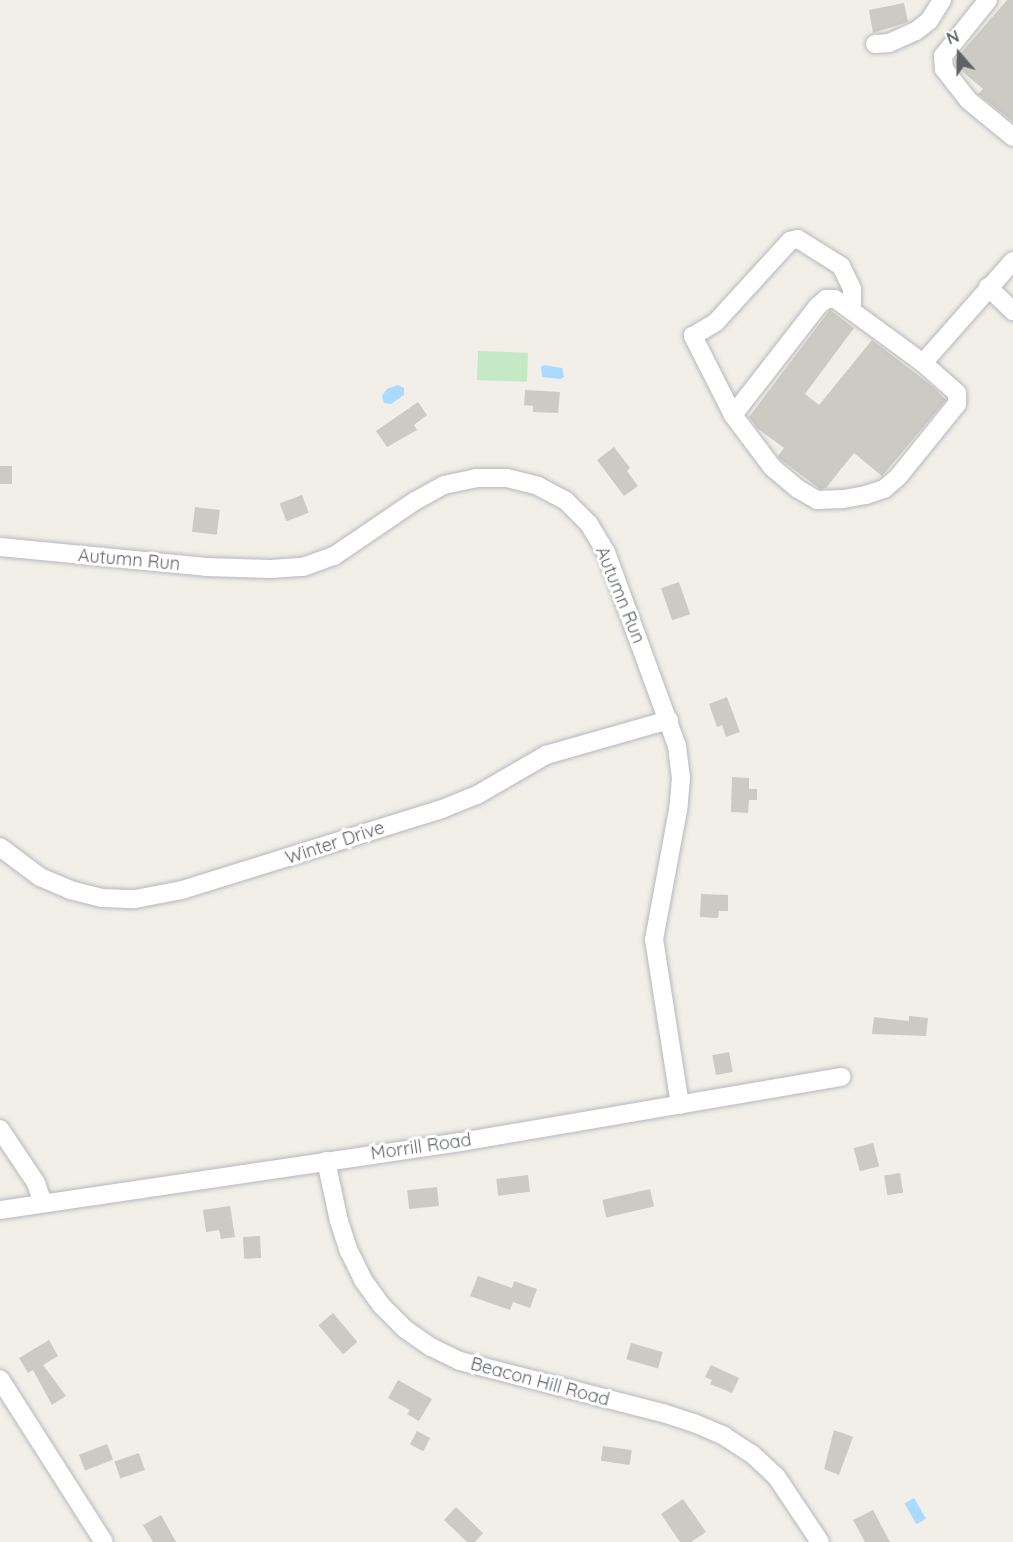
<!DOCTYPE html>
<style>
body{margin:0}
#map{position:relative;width:1013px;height:1542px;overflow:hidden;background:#f1efe8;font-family:Quicksand,sans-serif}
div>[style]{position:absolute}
.green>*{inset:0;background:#c5e8c5;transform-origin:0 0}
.water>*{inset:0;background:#aadaff;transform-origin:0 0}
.building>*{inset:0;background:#cccac5;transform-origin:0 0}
.roads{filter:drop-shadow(0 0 2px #b5b8bc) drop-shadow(0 0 2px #b5b8bc)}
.minor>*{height:18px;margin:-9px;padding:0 9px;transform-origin:9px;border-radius:9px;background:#fff}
span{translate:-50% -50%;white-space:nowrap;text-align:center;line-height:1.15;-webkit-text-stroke:6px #fff;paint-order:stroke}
.street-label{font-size:18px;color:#5f6368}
.north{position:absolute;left:929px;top:24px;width:60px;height:60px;-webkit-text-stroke:4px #fff;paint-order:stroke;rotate:340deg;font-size:16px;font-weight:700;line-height:24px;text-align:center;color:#5f6368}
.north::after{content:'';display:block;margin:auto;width:21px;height:27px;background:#5f6368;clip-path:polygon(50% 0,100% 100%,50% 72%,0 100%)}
</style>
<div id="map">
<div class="green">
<i style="left:478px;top:351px;width:50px;height:29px;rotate:2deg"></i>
</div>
<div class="water">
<i style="clip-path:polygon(544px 365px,562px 368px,564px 377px,560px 379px,542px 377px,541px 367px)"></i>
<i style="clip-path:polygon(398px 385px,404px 388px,404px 395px,391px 404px,384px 403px,382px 396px,387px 389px)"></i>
<i style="left:914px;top:1498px;width:24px;height:11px;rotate:60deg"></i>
</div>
<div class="building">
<i style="clip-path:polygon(1007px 0,1013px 0,1013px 122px,978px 94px,983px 89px,956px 66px,955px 60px)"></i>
<i style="clip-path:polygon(904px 3px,908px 22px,873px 33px,869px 10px)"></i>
<i style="clip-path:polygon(830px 310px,854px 328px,805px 394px,819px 405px,872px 340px,932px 386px,946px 400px,882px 476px,854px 453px,826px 488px,820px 489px,780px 459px,778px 456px,784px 448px,757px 428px,749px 417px)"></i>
<i style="clip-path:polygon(525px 390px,560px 392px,558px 413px,533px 412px,533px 406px,524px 405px)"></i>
<i style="clip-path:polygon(418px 402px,427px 415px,414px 425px,417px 430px,387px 447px,376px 431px)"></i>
<i style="clip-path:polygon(614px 447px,630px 468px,627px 471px,638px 486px,624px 496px,597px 460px)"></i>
<i style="left:0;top:466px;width:12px;height:18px"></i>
<i style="left:302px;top:495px;width:19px;height:24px;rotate:69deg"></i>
<i style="left:195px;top:507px;width:25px;height:25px;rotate:7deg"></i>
<i style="left:679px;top:582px;width:34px;height:19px;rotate:71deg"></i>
<i style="clip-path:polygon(727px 697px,740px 732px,726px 737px,722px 725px,717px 727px,709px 704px)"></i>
<i style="clip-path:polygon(732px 777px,749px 778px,749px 789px,757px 789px,757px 800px,749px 800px,748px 813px,731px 812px)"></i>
<i style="clip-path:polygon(701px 894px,728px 895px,728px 911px,719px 911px,718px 918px,700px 917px)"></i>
<i style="clip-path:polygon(909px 1016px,928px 1018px,926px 1036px,872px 1034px,874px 1017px,909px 1021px)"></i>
<i style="left:729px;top:1052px;width:20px;height:17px;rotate:79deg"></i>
<i style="left:873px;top:1143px;width:24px;height:20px;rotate:75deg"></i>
<i style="left:900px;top:1173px;width:20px;height:16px;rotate:81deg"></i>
<i style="left:528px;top:1175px;width:17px;height:32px;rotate:83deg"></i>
<i style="left:437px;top:1187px;width:19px;height:30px;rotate:84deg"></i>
<i style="left:650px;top:1189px;width:18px;height:49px;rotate:77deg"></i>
<i style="clip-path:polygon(230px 1206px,235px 1237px,221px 1239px,219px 1230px,206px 1232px,203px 1210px)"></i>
<i style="left:260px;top:1236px;width:22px;height:17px;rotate:87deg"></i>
<i style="clip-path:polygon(478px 1276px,512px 1288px,514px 1281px,537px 1289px,530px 1308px,513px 1302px,510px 1310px,470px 1296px)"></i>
<i style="left:333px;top:1313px;width:38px;height:19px;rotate:50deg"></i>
<i style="clip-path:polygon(49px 1340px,58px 1356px,43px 1365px,66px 1396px,52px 1405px,33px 1370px,28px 1373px,19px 1358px)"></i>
<i style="left:631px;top:1343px;width:33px;height:17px;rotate:16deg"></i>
<i style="clip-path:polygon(711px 1365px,739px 1378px,732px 1393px,710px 1384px,712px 1380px,705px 1377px)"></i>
<i style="clip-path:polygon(398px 1380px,432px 1399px,419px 1421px,407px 1414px,410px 1410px,388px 1398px)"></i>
<i style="clip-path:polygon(834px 1430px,853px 1437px,839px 1475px,824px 1469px)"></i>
<i style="left:417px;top:1431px;width:15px;height:15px;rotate:28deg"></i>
<i style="left:107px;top:1444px;width:17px;height:30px;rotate:69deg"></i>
<i style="left:603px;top:1446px;width:29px;height:15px;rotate:8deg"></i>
<i style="left:139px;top:1453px;width:18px;height:26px;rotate:71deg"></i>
<i style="clip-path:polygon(683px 1499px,706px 1532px,691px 1542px,680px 1542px,661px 1514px)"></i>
<i style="clip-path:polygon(456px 1507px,483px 1533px,475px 1542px,467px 1542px,444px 1520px)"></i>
<i style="clip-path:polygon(873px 1510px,890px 1542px,865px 1542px,853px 1520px)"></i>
<i style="clip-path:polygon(161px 1515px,176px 1542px,153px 1542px,143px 1525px)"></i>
</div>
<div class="roads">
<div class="minor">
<i style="left:988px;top:0;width:72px;rotate:128.8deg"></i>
<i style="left:943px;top:56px;width:13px;rotate:86deg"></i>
<i style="left:944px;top:69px;width:39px;rotate:52deg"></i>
<i style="left:968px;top:100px;width:58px;rotate:39.4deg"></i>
<i style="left:875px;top:44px;width:14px;rotate:-4deg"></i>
<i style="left:889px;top:43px;width:30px;rotate:-24deg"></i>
<i style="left:916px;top:31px;width:16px;rotate:-38deg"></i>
<i style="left:929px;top:21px;width:25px;rotate:-58deg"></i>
<i style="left:798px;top:239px;width:51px;rotate:32.1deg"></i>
<i style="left:841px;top:266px;width:25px;rotate:64deg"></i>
<i style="left:852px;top:289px;width:22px;rotate:90deg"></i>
<i style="left:852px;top:311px;width:88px;rotate:36.2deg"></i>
<i style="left:923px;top:363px;width:45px;rotate:41.4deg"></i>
<i style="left:957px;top:393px;width:11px;rotate:90deg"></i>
<i style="left:957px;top:404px;width:94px;rotate:128.9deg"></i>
<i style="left:898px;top:477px;width:18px;rotate:139deg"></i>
<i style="left:884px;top:489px;width:19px;rotate:162deg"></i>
<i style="left:866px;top:495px;width:23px;rotate:170deg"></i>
<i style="left:843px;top:499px;width:26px;rotate:178deg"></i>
<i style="left:817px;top:500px;width:22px;rotate:-150deg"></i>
<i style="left:798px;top:489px;width:34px;rotate:-140deg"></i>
<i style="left:772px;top:467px;width:65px;rotate:-126.9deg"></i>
<i style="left:733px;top:415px;width:89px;rotate:-116.9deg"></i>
<i style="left:693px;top:336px;width:27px;rotate:-31deg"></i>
<i style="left:716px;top:322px;width:110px;rotate:-47.6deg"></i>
<i style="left:790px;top:241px;width:8px;rotate:-14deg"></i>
<i style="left:988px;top:287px;width:35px;rotate:44deg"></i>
<i style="left:923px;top:363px;width:136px;rotate:-48.6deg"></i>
<i style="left:733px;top:415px;width:138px;rotate:-52.1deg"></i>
<i style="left:818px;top:306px;width:11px;rotate:-41deg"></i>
<i style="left:826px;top:299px;width:9px"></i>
<i style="left:835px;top:299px;width:21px;rotate:35deg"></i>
<i style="left:0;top:547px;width:207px;rotate:5.5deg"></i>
<i style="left:206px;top:567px;width:65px;rotate:1.8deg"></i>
<i style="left:271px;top:569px;width:32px;rotate:-4deg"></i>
<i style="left:303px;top:567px;width:33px;rotate:-20deg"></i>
<i style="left:334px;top:556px;width:98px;rotate:-34.2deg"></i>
<i style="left:415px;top:501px;width:33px;rotate:-29deg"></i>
<i style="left:444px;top:485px;width:33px;rotate:-12deg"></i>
<i style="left:476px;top:478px;width:31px"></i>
<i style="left:507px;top:478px;width:32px;rotate:14deg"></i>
<i style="left:538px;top:486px;width:32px;rotate:28deg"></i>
<i style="left:566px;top:501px;width:33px;rotate:45deg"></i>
<i style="left:589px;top:524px;width:33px;rotate:59deg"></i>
<i style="left:606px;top:552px;width:207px;rotate:69.9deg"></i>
<i style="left:677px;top:746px;width:32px;rotate:83deg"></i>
<i style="left:681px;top:778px;width:32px;rotate:95deg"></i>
<i style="left:678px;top:810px;width:131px;rotate:100.5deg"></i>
<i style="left:654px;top:939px;width:168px;rotate:81.1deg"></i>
<i style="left:0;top:847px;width:50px;rotate:36.9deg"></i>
<i style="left:40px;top:877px;width:33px;rotate:23deg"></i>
<i style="left:70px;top:890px;width:33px;rotate:14deg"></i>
<i style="left:102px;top:898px;width:33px;rotate:2deg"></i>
<i style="left:135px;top:899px;width:48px;rotate:-10.8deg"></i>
<i style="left:182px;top:890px;width:272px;rotate:-17.3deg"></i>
<i style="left:442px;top:809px;width:38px;rotate:-22deg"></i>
<i style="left:477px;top:795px;width:80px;rotate:-30.1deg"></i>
<i style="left:546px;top:755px;width:128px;rotate:-15.9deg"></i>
<i style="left:0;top:1129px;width:65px;rotate:56.3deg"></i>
<i style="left:36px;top:1183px;width:21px;rotate:71deg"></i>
<i style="left:326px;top:1161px;width:61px;rotate:77.8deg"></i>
<i style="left:339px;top:1221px;width:32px;rotate:72deg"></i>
<i style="left:349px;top:1251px;width:32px;rotate:64deg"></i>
<i style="left:363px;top:1280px;width:32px;rotate:54deg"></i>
<i style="left:382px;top:1306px;width:33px;rotate:45deg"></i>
<i style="left:405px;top:1329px;width:32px;rotate:35deg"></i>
<i style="left:431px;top:1347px;width:32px;rotate:26deg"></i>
<i style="left:460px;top:1361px;width:210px;rotate:14.4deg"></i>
<i style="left:663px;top:1413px;width:33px;rotate:18deg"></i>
<i style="left:694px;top:1423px;width:33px;rotate:23deg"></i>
<i style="left:724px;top:1436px;width:33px;rotate:33deg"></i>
<i style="left:752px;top:1454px;width:33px;rotate:43deg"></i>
<i style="left:776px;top:1476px;width:79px;rotate:56.3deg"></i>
<i style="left:0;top:1210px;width:465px;rotate:-8.4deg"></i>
<i style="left:460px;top:1142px;width:387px;rotate:-9.7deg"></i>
<i style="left:0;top:1379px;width:193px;rotate:57.5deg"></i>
</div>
</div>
<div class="street-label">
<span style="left:129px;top:560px;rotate:5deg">Autumn Run</span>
<span style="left:620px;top:595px;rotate:68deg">Autumn Run</span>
<span style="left:335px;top:843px;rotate:-18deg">Winter Drive</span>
<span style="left:421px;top:1147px;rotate:-8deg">Morrill Road</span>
<span style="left:540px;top:1382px;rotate:15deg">Beacon Hill Road</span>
</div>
<div class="north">N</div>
</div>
